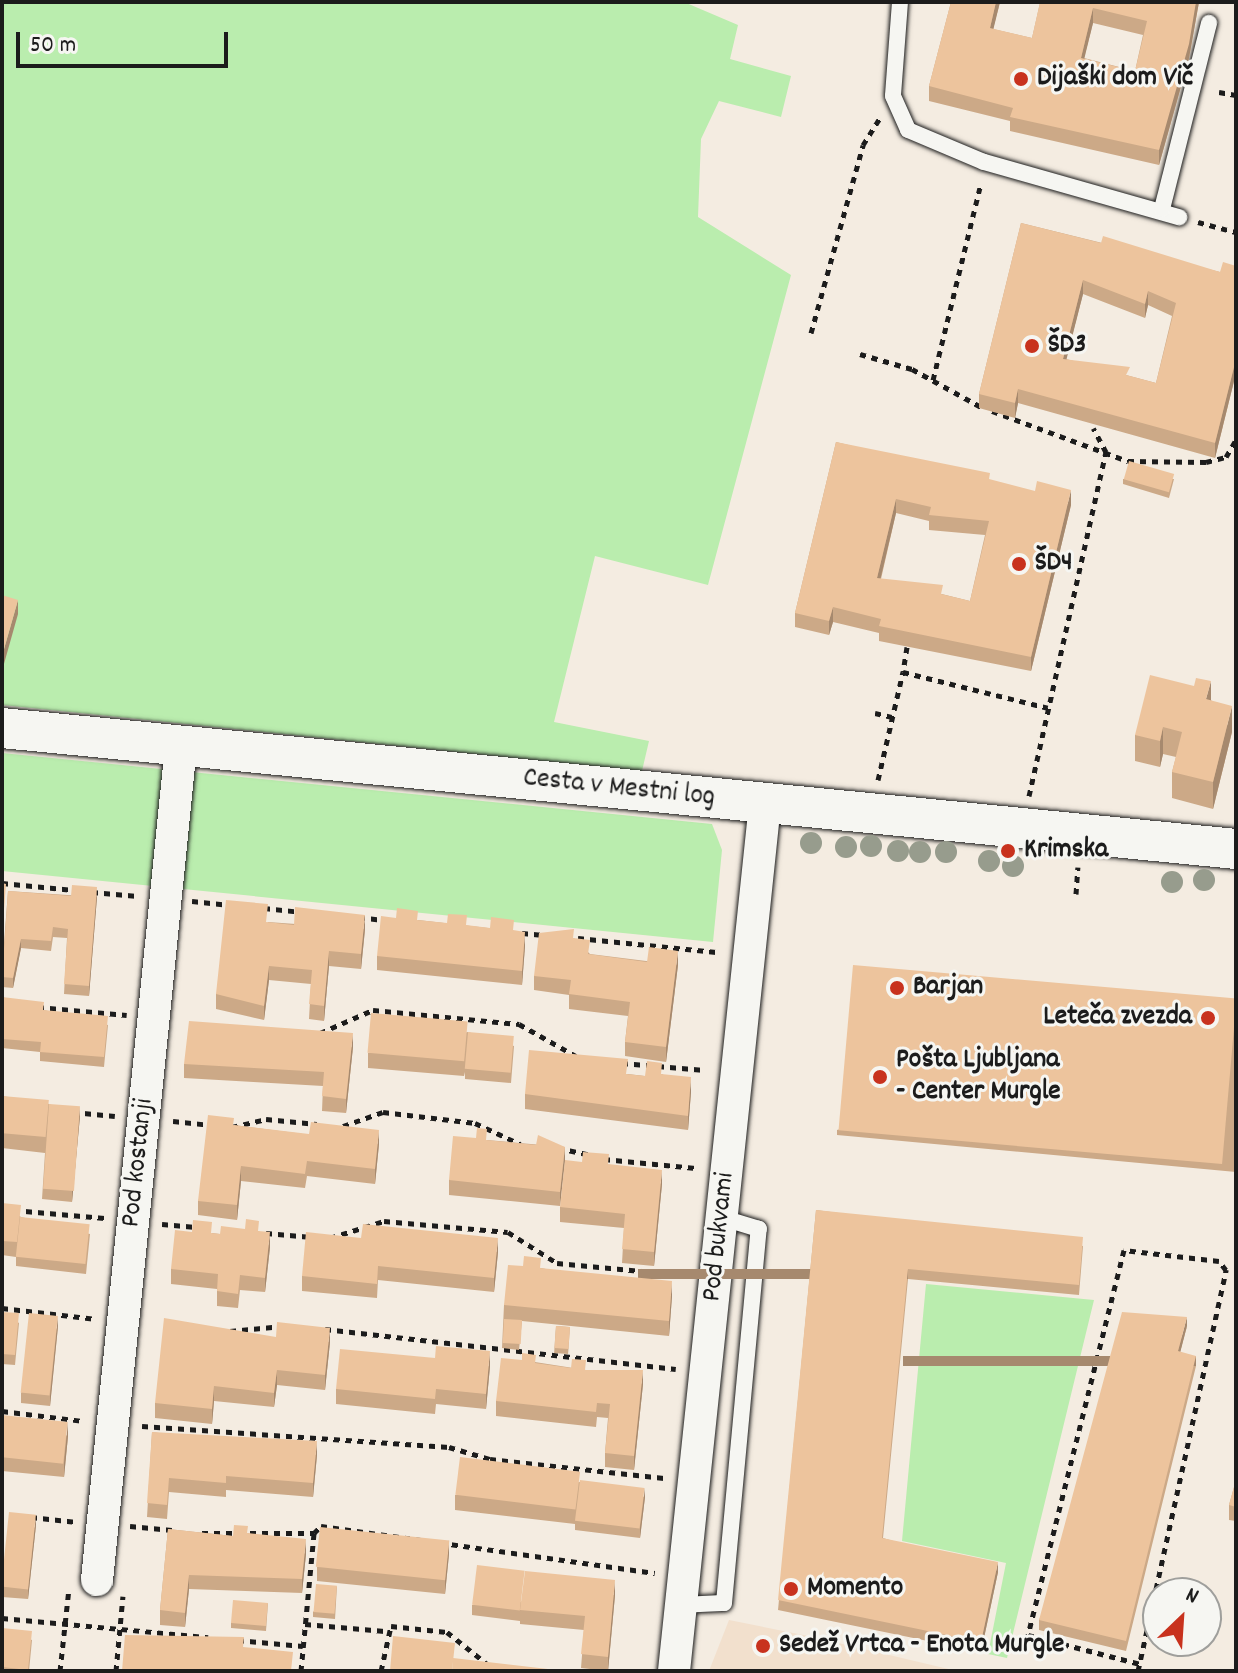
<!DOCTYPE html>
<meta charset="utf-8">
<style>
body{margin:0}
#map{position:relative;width:1238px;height:1673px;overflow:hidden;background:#f4ece1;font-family:Dekko,sans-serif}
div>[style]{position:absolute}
.built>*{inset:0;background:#f2e0cd}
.green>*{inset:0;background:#baedae}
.path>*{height:5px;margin-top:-2.5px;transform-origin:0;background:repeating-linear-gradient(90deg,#1c1c1c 0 6px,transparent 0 12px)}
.roads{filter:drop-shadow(0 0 2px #1c1c1c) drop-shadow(0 0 2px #1c1c1c)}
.service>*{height:16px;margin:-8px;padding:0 8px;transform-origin:8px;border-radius:8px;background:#f6f6f2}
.minor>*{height:32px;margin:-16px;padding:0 16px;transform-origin:16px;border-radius:16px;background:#f6f6f2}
.tertiary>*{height:40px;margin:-20px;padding:0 20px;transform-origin:20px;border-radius:20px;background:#f6f6f2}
.trees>*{width:22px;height:22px;margin:-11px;border-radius:50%;background:#979c8d}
.wall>*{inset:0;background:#cca987;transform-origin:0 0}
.shaded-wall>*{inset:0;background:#a6896e;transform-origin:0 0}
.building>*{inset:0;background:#edc49d;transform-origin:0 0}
.dots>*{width:22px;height:22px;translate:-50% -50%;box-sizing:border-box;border:4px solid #f6f6f2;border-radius:50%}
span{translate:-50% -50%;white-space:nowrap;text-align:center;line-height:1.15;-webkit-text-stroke:6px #f6f6f2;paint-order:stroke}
.poi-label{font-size:28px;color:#1c1c1c;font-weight:700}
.left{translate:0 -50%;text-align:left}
.right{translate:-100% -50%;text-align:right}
.street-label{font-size:28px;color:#1c1c1c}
.frame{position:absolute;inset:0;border:4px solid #1c1c1c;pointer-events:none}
.north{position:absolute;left:1142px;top:1577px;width:80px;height:80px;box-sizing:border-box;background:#f6f6f2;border:2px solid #9f9f9c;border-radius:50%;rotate:25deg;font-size:22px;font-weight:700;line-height:32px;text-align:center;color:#1c1c1c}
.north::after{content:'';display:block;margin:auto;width:28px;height:36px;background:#c8321e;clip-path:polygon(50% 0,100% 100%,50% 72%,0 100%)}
.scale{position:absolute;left:16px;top:32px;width:212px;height:36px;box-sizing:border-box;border:4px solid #1c1c1c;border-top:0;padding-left:10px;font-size:24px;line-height:28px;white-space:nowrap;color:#1c1c1c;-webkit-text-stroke:6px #f6f6f2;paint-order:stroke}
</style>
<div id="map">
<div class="built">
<i style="clip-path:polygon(729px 1620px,813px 1637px,957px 1671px,709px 1671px)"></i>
</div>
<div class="green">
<i style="clip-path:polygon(2px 2px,684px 2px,738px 25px,730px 59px,791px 76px,781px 117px,719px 101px,701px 139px,698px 217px,791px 275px,708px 585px,595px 556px,554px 722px,649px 741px,642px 771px,2px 705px)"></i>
<i style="clip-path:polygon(2px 753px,712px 824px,722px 850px,713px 942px,2px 871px)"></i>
<i style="clip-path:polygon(926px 1284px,1094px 1300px,1007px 1658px,988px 1654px,1006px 1563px,902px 1541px)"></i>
</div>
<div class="path">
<i style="left:1219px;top:92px;width:17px;rotate:10deg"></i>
<i style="left:1198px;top:222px;width:39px;rotate:15deg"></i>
<i style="left:811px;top:333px;width:195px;rotate:-74.5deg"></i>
<i style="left:863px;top:145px;width:32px;rotate:-58deg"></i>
<i style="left:860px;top:354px;width:54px;rotate:16.1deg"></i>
<i style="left:912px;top:369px;width:81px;rotate:28.8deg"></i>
<i style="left:933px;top:380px;width:203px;rotate:-76.3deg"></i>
<i style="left:992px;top:411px;width:145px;rotate:20.2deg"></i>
<i style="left:1128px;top:461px;width:78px;rotate:0.7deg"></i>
<i style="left:1206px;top:462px;width:21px;rotate:-14deg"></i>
<i style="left:1226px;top:457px;width:20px;rotate:-60deg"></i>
<i style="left:907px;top:647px;width:25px;rotate:99deg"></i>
<i style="left:903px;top:672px;width:149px;rotate:13.9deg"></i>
<i style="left:875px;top:713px;width:17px;rotate:13deg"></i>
<i style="left:878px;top:780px;width:111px;rotate:-77deg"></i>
<i style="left:1029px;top:796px;width:353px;rotate:-77.4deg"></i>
<i style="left:1106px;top:452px;width:27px;rotate:-118deg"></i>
<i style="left:2px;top:883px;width:72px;rotate:5.6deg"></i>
<i style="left:92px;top:892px;width:46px;rotate:5deg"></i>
<i style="left:1076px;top:894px;width:27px;rotate:-86deg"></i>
<i style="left:192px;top:901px;width:38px;rotate:6deg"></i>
<i style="left:264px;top:908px;width:37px;rotate:6deg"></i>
<i style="left:359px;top:917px;width:26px;rotate:7deg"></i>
<i style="left:522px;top:933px;width:22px;rotate:5deg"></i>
<i style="left:578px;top:938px;width:139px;rotate:5.8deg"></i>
<i style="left:38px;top:1007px;width:89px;rotate:5.1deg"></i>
<i style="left:320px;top:1033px;width:58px;rotate:-23.5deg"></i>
<i style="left:373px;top:1010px;width:147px;rotate:5.5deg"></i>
<i style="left:519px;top:1024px;width:65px;rotate:29.3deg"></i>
<i style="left:622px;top:1063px;width:83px;rotate:4.8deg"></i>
<i style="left:73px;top:1112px;width:42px;rotate:5.4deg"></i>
<i style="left:173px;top:1121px;width:37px;rotate:6deg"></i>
<i style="left:343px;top:1126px;width:42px;rotate:-19.3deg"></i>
<i style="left:383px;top:1112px;width:93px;rotate:6.8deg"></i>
<i style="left:475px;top:1123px;width:50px;rotate:25deg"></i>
<i style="left:232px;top:1127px;width:35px;rotate:-13deg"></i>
<i style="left:266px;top:1119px;width:51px;rotate:5.6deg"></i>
<i style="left:558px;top:1148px;width:34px;rotate:12deg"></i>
<i style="left:604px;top:1159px;width:92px;rotate:5.6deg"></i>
<i style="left:2px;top:1209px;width:103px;rotate:5deg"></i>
<i style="left:162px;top:1224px;width:34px;rotate:5deg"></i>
<i style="left:266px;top:1233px;width:46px;rotate:5deg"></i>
<i style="left:330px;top:1238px;width:57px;rotate:-17.5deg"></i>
<i style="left:384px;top:1221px;width:124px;rotate:5.1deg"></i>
<i style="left:508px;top:1232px;width:58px;rotate:32.3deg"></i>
<i style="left:557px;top:1263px;width:129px;rotate:5.4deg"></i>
<i style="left:2px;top:1308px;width:95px;rotate:6.7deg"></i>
<i style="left:325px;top:1329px;width:353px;rotate:6.5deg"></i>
<i style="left:230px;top:1331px;width:53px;rotate:-5.4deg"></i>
<i style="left:2px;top:1411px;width:83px;rotate:7deg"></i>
<i style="left:142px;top:1426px;width:308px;rotate:3.9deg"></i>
<i style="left:449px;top:1447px;width:43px;rotate:16.3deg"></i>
<i style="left:490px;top:1459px;width:175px;rotate:6.2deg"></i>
<i style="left:31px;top:1517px;width:46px;rotate:6.2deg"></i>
<i style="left:130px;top:1526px;width:42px;rotate:5.4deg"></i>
<i style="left:202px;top:1533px;width:112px"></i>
<i style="left:314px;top:1533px;width:10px;rotate:-45deg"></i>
<i style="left:321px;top:1526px;width:337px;rotate:8deg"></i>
<i style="left:2px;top:1618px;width:207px;rotate:5.3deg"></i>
<i style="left:305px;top:1624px;width:80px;rotate:5deg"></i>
<i style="left:238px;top:1640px;width:65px;rotate:5.3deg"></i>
<i style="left:60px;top:1671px;width:83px;rotate:-83.8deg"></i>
<i style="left:116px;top:1671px;width:75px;rotate:-84.7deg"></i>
<i style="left:301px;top:1671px;width:139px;rotate:-84.6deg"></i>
<i style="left:381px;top:1671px;width:46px;rotate:-77.5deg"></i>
<i style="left:391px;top:1626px;width:56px;rotate:6.1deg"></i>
<i style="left:447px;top:1632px;width:50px;rotate:38.5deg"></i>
<i style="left:953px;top:1671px;width:1px;rotate:-90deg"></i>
<i style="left:1138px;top:1671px;width:411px;rotate:-77.6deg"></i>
<i style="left:1226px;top:1270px;width:11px;rotate:-128deg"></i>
<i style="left:1219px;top:1261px;width:96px;rotate:-173.4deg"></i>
<i style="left:1124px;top:1250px;width:397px;rotate:104deg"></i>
<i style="left:1028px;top:1635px;width:116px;rotate:14.5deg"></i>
</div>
<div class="roads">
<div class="service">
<i style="left:900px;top:2px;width:94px;rotate:94.3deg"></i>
<i style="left:893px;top:96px;width:37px;rotate:66deg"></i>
<i style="left:908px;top:130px;width:82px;rotate:22.8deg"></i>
<i style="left:984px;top:162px;width:203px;rotate:15.8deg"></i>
<i style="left:1162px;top:209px;width:192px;rotate:-75.8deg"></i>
<i style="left:681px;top:1605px;width:43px;rotate:-2.7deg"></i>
<i style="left:724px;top:1603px;width:376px;rotate:-84.7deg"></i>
<i style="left:759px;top:1229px;width:39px;rotate:-163deg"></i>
</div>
<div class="minor">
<i style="left:97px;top:1580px;width:838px;rotate:-84.25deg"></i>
<i style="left:674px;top:1671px;width:872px;rotate:-84.01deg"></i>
</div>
<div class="tertiary">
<i style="left:2px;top:728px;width:1240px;rotate:5.6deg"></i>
</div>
</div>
<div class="trees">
<i style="left:811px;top:843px"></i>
<i style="left:871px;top:846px"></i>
<i style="left:846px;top:847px"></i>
<i style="left:898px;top:851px"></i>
<i style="left:920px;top:852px"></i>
<i style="left:946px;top:852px"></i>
<i style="left:989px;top:861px"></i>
<i style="left:1013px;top:866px"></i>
<i style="left:1204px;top:880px"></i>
<i style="left:1172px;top:882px"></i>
</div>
<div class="wall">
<i style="clip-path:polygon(evenodd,951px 2px,1000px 2px,993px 29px,1032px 38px,1040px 3px,1036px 2px,1199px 2px,1189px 58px,1159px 165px,1010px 131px,1010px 121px,929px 101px,929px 86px,951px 2px,1093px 23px,1143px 35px,1135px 71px,1084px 58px,1093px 23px)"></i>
<i style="clip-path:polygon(evenodd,1021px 223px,1220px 272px,1236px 266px,1236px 373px,1215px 458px,1018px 403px,1015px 418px,979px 408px,979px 394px,1021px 223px,1083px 294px,1145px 318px,1148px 305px,1172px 316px,1156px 383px,1066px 359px,1083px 294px)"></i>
<i style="clip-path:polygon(evenodd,836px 442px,990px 480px,1071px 505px,1031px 671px,879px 641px,879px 633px,833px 622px,829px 635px,795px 627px,795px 613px,836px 442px,896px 513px,929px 521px,929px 530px,985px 535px,970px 601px,881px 579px,896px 513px)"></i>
<i style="clip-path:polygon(1123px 479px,1174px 479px,1169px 498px,1123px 484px)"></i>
<i style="clip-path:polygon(1211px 700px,1232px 732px,1213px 809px,1172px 798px,1172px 772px,1176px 757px,1163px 754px,1160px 767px,1135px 761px,1135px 735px)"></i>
<i style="clip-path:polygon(8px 891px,97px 897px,89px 996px,64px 994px,67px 938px,53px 937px,51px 951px,21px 948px,13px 988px,2px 987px,2px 970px)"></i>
<i style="clip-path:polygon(418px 920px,514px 931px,525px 946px,522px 985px,377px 970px,377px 956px)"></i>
<i style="clip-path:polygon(268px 922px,365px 929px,361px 969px,329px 966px,324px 1021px,309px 1019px,311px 984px,269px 980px,264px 1020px,216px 1009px,216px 994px)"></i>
<i style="clip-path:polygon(574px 938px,590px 954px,678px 965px,666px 1062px,625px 1056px,625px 1042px,628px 1016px,569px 1009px,569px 995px,534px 990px,534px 976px)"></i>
<i style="clip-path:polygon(2px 997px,44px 1010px,108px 1025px,104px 1067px,40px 1061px,40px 1052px,2px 1048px)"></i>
<i style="clip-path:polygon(1236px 1001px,1236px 1172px,837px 1135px,837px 1130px)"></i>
<i style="clip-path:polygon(468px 1032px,514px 1046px,511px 1083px,465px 1079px,465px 1072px,464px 1076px,368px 1068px,368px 1053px)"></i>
<i style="clip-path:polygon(353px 1047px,346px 1113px,322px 1111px,323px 1086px,184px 1078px,184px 1064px)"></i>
<i style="clip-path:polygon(628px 1074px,645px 1076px,662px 1074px,691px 1092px,688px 1130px,525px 1109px,525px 1094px)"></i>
<i style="clip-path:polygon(2px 1096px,49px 1104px,80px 1116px,72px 1202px,42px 1199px,45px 1153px,2px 1148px)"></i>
<i style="clip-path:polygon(234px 1125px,379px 1144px,375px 1184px,307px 1176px,305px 1188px,241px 1181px,237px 1220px,198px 1215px,198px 1201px)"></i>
<i style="clip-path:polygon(487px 1140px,565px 1147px,560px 1206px,449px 1195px,449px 1180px)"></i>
<i style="clip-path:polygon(609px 1165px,662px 1184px,654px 1266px,622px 1263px,624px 1228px,560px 1222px,560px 1207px)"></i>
<i style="clip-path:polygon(2px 1203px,21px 1217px,90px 1234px,86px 1274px,16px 1266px,16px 1257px,2px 1255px)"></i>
<i style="clip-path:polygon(816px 1210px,1083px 1246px,1079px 1295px,908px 1279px,883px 1538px,998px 1572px,981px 1652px,778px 1610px)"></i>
<i style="clip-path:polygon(259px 1231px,270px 1247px,265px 1292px,240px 1290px,238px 1308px,217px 1306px,217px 1289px,171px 1284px,171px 1269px,212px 1233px,220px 1234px)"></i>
<i style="clip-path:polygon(361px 1238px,498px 1252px,494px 1292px,378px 1280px,377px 1298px,302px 1291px,302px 1276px)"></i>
<i style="clip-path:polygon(523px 1266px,541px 1268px,672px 1296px,669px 1336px,522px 1321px,519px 1350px,502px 1348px,504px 1305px)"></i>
<i style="clip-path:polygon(2px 1312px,19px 1323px,15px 1365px,2px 1364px)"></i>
<i style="clip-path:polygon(58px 1326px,50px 1406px,21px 1403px,21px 1393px)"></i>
<i style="left:556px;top:1326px;width:14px;height:27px;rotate:4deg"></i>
<i style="clip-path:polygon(1187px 1326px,1180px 1352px,1196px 1366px,1126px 1651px,1039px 1630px,1039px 1620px)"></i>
<i style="clip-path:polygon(276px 1337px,330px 1342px,325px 1390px,277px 1385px,274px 1407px,214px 1401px,212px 1424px,155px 1418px,155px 1403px)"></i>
<i style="clip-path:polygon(522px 1360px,586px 1370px,643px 1384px,634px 1470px,605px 1467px,605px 1453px,608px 1418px,597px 1417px,596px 1427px,496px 1416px,496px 1401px)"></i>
<i style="clip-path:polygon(490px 1366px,486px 1409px,436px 1404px,435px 1414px,336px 1404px,336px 1389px)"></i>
<i style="clip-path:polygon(2px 1415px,68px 1436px,64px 1477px,2px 1471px)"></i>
<i style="clip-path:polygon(152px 1432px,317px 1455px,313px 1497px,226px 1490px,226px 1497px,169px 1492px,167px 1519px,147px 1517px)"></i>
<i style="clip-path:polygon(1236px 1480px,1236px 1521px,1229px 1520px,1229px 1505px)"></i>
<i style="clip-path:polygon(580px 1482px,645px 1497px,640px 1538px,575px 1530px,575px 1524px,455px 1510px,455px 1495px)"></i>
<i style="clip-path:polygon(36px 1525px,28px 1599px,2px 1597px,2px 1579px)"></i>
<i style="clip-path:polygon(168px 1529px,233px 1536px,248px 1533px,306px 1554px,302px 1593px,189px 1589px,185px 1627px,160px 1625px,160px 1610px)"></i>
<i style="clip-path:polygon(449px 1554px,445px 1594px,317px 1581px,317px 1567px)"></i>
<i style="clip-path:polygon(337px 1586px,335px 1619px,313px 1617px,313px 1612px)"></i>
<i style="clip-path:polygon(615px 1595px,608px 1671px,581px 1668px,584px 1630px,520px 1624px,520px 1619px,520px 1621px,472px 1615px,472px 1605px)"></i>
<i style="clip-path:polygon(268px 1603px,266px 1631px,231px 1628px,231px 1623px)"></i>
<i style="clip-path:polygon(2px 1628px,32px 1640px,29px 1671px,2px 1671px)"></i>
</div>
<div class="shaded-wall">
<i style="clip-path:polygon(996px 2px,1000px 2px,990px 43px,990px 28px)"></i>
<i style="clip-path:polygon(1196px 2px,1199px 2px,1189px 58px,1159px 165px,1159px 150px)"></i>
<i style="clip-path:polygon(1093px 8px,1093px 23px,1081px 72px,1081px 58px)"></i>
<i style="clip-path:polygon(1083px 280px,1083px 294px,1063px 373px,1063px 359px)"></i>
<i style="clip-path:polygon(1148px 291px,1148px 305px,1145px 318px,1145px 304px)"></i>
<i style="clip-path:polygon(1236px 359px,1236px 373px,1215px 458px,1215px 443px)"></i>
<i style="clip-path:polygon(1018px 389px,1018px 403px,1015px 418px,1015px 403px)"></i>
<i style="clip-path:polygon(1071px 490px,1071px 505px,1031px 671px,1031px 657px)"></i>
<i style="clip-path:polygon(896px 499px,896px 513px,877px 593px,877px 578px)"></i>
<i style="clip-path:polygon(18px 600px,18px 614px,2px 671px,2px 656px)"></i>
<i style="clip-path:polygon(833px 607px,833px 622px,829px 635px,829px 621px)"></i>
<i style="clip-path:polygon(1211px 681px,1211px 708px,1206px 699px)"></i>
<i style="clip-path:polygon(1232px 706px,1232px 732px,1213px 809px,1213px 782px)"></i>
<i style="clip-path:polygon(1163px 727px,1163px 754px,1160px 767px,1160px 741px)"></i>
<i style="clip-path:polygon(97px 887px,97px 897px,89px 996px,89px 986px)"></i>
<i style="clip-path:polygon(365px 915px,365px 929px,361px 969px,361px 954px)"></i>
<i style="clip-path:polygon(525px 932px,525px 946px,522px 985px,522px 971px)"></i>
<i style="clip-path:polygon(21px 939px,21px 948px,13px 988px,13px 978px)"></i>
<i style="clip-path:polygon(329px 951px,329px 966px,324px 1021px,324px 1006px)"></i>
<i style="clip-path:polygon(678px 951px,678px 965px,666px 1062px,666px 1047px)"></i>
<i style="clip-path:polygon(269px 966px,269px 980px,264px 1020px,264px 1006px)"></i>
<i style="clip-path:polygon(353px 1033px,353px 1047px,346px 1113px,346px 1099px)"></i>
<i style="clip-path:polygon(691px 1077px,691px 1092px,688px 1130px,688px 1116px)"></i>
<i style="clip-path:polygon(80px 1106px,80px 1116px,72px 1202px,72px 1192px)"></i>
<i style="clip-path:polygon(379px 1130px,379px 1144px,375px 1184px,375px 1169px)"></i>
<i style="clip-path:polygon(565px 1147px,565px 1162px,560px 1206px,560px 1192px)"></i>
<i style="clip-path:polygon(241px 1166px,241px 1181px,237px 1220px,237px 1205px)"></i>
<i style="clip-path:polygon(662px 1170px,662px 1184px,654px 1266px,654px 1252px)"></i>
<i style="clip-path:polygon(270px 1232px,270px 1247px,265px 1292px,265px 1278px)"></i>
<i style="clip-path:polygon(498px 1238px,498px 1252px,494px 1292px,494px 1278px)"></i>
<i style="left:908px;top:1269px;width:10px;height:270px;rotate:90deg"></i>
<i style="clip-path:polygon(672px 1281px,672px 1296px,669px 1336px,669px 1321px)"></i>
<i style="clip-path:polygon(58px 1316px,58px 1326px,50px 1406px,50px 1396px)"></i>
<i style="clip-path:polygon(1187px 1317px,1187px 1326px,1178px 1361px,1178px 1351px)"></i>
<i style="clip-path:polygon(330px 1328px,330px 1342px,325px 1390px,325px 1375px)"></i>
<i style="clip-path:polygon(490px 1351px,490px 1366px,486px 1409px,486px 1394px)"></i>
<i style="left:1196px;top:1356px;width:10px;height:293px;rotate:90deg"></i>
<i style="clip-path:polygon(277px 1370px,277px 1385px,274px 1407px,274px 1393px)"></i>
<i style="clip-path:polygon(643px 1370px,643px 1384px,634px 1470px,634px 1456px)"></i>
<i style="clip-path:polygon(214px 1386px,214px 1401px,212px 1424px,212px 1409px)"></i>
<i style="clip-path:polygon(68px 1422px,68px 1436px,64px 1477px,64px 1463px)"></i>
<i style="clip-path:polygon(317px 1441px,317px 1455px,313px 1497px,313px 1483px)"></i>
<i style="clip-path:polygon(645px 1488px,645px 1497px,640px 1538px,640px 1528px)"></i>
<i style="clip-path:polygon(36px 1515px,36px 1525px,28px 1599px,28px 1589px)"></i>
<i style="clip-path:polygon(306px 1539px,306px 1554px,302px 1593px,302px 1579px)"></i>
<i style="clip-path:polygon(449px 1540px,449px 1554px,445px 1594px,445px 1580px)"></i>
<i style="clip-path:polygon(998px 1562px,998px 1572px,981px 1652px,981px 1642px)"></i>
<i style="clip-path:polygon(189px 1575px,189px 1589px,185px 1627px,185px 1613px)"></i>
<i style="clip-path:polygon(615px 1580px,615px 1595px,608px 1671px,608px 1657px)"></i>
</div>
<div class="building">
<i style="clip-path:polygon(evenodd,951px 2px,996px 2px,990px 28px,1032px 38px,1040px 2px,1196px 2px,1189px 44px,1159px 150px,1010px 117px,1013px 108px,929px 86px,951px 2px,1093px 8px,1147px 21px,1135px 71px,1081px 58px,1093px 8px)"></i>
<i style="clip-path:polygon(evenodd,1021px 223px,1101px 243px,1103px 236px,1220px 272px,1223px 262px,1236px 266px,1236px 359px,1215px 443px,1018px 389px,1015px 403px,979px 394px,1021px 223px,1083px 280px,1145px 304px,1148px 291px,1176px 303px,1156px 383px,1126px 375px,1130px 367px,1063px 359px,1083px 280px)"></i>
<i style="clip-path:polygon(evenodd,836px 442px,990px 473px,989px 479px,1035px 491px,1037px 481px,1071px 490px,1031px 657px,879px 626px,881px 619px,833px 607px,829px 621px,795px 613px,836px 442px,896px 499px,931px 507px,929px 515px,989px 521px,970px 601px,941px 594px,943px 585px,877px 578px,896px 499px)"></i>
<i style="left:1129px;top:461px;width:47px;height:19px;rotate:16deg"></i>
<i style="clip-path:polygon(2px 595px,18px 600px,2px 656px)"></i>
<i style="clip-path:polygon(1150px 675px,1194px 686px,1196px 678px,1211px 681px,1206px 699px,1232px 706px,1213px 782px,1172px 772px,1182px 732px,1163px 727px,1160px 741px,1135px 735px)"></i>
<i style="clip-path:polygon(2px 883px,6px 884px,2px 936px)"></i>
<i style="clip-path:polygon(72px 885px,97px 887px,89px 986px,64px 984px,68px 929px,53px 927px,51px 941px,21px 939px,13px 978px,2px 977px,8px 891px,71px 896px)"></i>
<i style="clip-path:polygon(226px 900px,268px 904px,266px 922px,294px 925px,295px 907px,365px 915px,361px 954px,329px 951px,324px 1006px,309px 1004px,312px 970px,269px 966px,264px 1006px,216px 994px)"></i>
<i style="clip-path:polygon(397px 908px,418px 911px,417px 920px,447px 923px,448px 914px,467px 915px,466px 925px,490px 928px,491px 917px,514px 920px,513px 930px,525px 932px,522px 971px,377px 956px,381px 916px,396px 918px)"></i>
<i style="clip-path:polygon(574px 929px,573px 938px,590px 940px,588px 954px,647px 962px,649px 947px,678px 951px,666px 1047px,625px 1042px,630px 1002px,569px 994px,571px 980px,534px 976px,539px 933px)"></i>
<i style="left:853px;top:965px;width:385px;height:166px;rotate:5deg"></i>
<i style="clip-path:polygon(2px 997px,44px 1002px,43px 1010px,108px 1016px,104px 1057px,40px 1052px,41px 1042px,2px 1039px)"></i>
<i style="left:371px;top:1013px;width:97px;height:40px;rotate:5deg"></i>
<i style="clip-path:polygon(189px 1021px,353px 1033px,346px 1099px,322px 1096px,324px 1072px,184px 1064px)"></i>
<i style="left:468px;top:1032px;width:46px;height:37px;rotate:5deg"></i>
<i style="clip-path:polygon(529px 1050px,628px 1059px,626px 1074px,645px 1076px,647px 1061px,662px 1063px,661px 1074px,691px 1077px,688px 1116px,525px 1094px)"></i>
<i style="left:2px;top:1096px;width:47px;height:37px;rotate:5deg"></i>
<i style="left:49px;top:1104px;width:31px;height:85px;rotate:4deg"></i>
<i style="clip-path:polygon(208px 1115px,234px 1118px,233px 1125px,309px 1134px,311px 1122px,379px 1130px,375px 1169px,307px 1161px,305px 1174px,241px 1166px,237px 1205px,198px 1201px)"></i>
<i style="clip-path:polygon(477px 1128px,487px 1129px,486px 1140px,536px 1145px,538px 1135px,565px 1147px,560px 1192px,449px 1180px,453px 1136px,476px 1138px)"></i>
<i style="clip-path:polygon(583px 1152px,609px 1154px,608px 1164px,662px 1170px,654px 1252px,622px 1249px,625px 1214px,560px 1207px,565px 1160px,582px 1162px)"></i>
<i style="clip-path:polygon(2px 1203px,21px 1205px,17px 1242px,2px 1241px)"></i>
<i style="clip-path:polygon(816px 1210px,1083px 1237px,1079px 1285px,908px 1269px,882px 1538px,998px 1562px,981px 1642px,778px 1600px)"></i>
<i style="left:20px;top:1217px;width:70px;height:40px;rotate:6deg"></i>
<i style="clip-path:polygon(246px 1219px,259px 1221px,258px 1231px,270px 1232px,265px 1278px,240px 1275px,238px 1294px,217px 1291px,218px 1274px,171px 1269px,175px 1230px,192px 1232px,193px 1220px,212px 1222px,211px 1233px,220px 1234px,221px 1226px,245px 1229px)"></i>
<i style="clip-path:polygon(363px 1224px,498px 1238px,494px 1278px,378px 1266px,377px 1284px,302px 1276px,306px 1232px,361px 1238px)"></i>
<i style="clip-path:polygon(524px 1256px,541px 1258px,540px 1268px,672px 1281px,669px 1321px,504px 1305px,508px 1265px,523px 1266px)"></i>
<i style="clip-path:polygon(2px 1312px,19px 1313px,15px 1355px,2px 1354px)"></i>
<i style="clip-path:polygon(1122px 1312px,1187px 1317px,1178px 1351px,1196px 1356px,1126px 1641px,1039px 1620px)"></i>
<i style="left:29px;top:1313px;width:29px;height:80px;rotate:6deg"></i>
<i style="clip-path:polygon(164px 1318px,276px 1337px,277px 1322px,330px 1328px,325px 1375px,277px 1370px,274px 1393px,214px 1386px,212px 1409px,155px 1403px)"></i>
<i style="left:504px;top:1319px;width:18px;height:24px;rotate:3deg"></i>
<i style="left:556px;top:1326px;width:14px;height:22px;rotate:4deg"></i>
<i style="clip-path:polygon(436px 1346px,490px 1351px,486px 1394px,436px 1389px,435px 1399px,336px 1389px,340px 1349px,435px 1358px)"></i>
<i style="clip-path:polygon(522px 1353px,536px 1355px,535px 1363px,571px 1368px,572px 1359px,586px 1360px,585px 1370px,643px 1370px,634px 1456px,605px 1453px,610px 1404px,597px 1403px,596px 1412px,496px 1401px,501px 1358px,522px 1360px)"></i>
<i style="left:2px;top:1415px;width:66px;height:42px;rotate:6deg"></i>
<i style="clip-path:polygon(152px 1432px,317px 1441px,313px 1483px,226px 1476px,226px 1483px,169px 1478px,167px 1505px,147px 1503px)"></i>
<i style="left:460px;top:1457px;width:121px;height:38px;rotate:7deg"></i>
<i style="left:580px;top:1480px;width:65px;height:41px;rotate:7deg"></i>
<i style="clip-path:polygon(1236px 1480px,1236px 1507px,1229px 1505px)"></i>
<i style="left:9px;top:1512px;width:27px;height:75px;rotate:6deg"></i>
<i style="clip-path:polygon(234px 1525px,248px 1526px,247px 1533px,306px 1539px,302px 1579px,189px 1575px,185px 1613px,160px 1610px,168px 1529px,233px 1536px)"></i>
<i style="left:320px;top:1527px;width:130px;height:40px;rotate:6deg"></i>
<i style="left:477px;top:1565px;width:48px;height:40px;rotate:7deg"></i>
<i style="clip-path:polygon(525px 1571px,615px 1580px,608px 1657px,581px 1654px,585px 1616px,520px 1610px)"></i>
<i style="left:316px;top:1584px;width:21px;height:28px;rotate:5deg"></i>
<i style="left:233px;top:1600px;width:35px;height:23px;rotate:5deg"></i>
<i style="clip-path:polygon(2px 1628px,32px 1631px,28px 1670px,2px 1667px)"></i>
<i style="clip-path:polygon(125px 1635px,244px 1637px,243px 1647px,293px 1652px,291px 1671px,122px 1671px)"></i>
<i style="clip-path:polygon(393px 1636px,455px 1643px,452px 1671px,390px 1671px)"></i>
<i style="clip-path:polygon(453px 1658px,565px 1671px,452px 1671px)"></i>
</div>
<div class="dots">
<i style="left:1021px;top:79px;background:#c8321e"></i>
<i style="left:1032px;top:346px;background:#c8321e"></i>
<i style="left:1019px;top:564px;background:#c8321e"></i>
<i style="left:1008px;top:851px;background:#c8321e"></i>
<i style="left:897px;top:988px;background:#c8321e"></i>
<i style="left:1208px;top:1018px;background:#c8321e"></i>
<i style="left:880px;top:1077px;background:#c8321e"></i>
<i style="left:791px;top:1589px;background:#c8321e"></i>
<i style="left:763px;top:1646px;background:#c8321e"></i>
</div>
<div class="poi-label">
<span class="left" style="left:1037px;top:79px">Dijaški dom Vič</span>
<span class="left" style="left:1048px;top:346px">ŠD3</span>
<span class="left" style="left:1035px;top:564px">ŠD4</span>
<span class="left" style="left:1024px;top:851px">Krimska</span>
<span class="left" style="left:913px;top:988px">Barjan</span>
<span class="right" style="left:1192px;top:1018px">Leteča zvezda</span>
<span class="left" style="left:896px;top:1077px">Pošta Ljubljana<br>- Center Murgle</span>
<span class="left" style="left:807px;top:1589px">Momento</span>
<span class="left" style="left:779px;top:1646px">Sedež Vrtca - Enota Murgle</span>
</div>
<div class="street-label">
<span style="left:619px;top:789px;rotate:6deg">Cesta v Mestni log</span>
<span style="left:139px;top:1163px;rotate:-84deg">Pod kostanji</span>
<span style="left:720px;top:1237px;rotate:-84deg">Pod bukvami</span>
</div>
<div class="frame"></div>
<div class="north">N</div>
<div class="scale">50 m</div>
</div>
